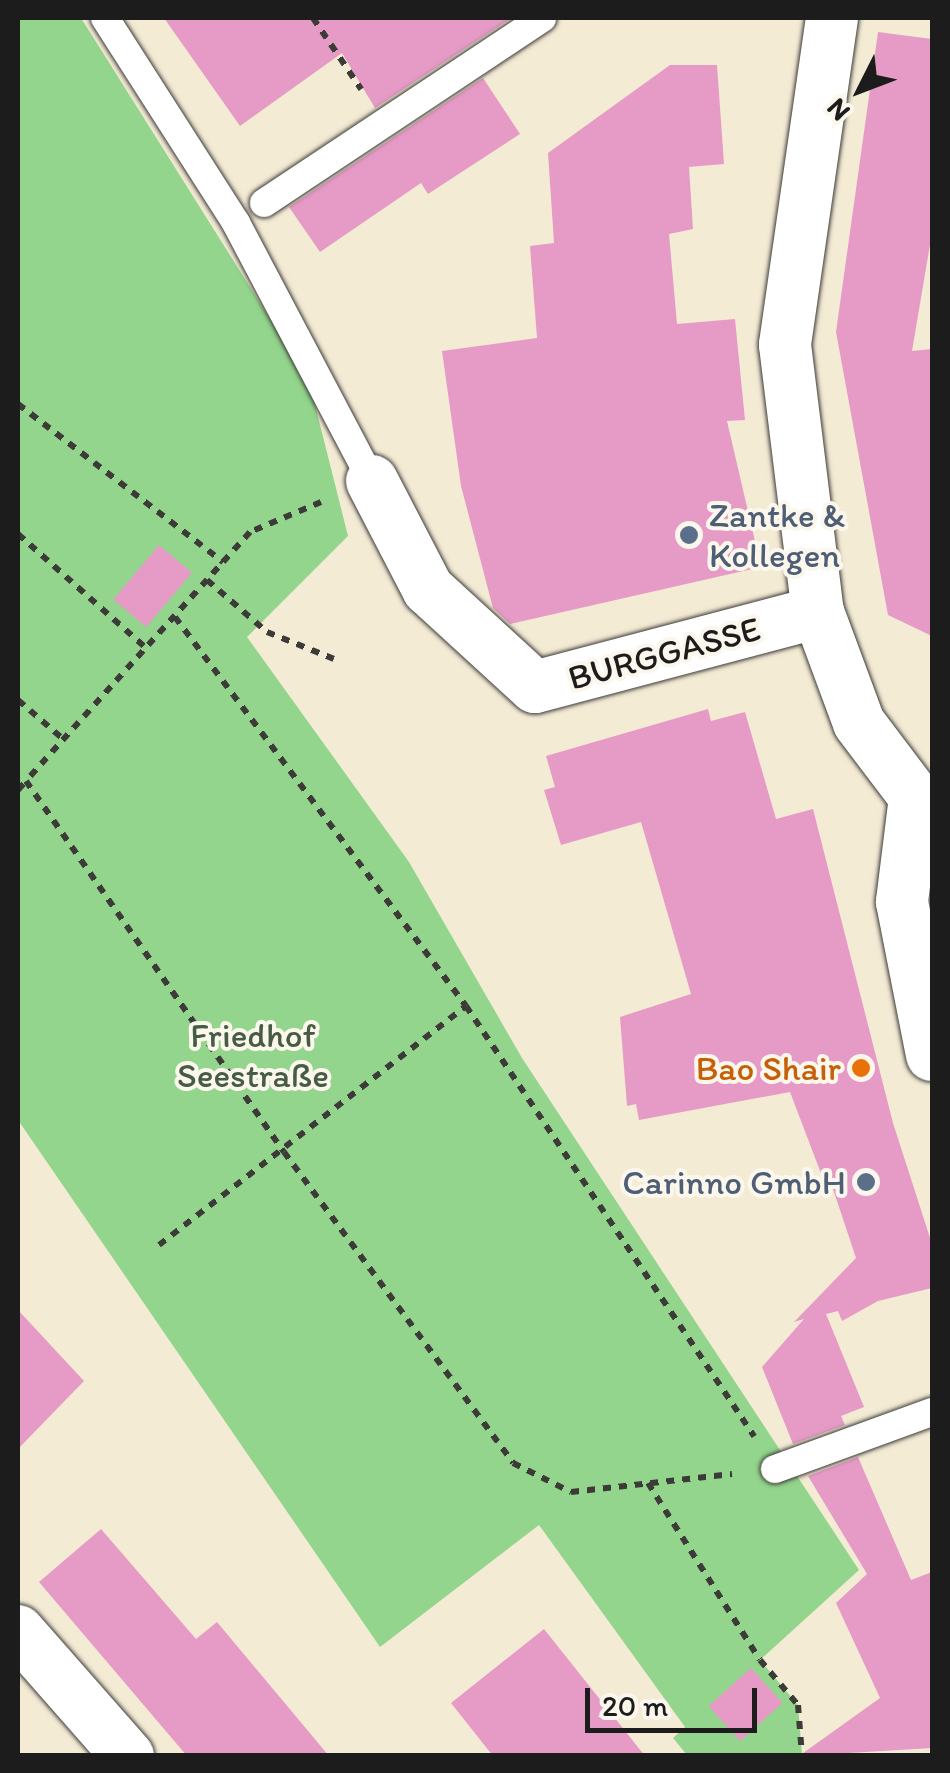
<!DOCTYPE html>
<meta charset="utf-8">
<style>
body{margin:0}
#map{position:relative;width:950px;height:1773px;overflow:hidden;background:#f4ebd5;font-family:Itim,sans-serif}
div>[style]{position:absolute}
.green>*{inset:0;background:#93d58c}
.building>*{inset:0;background:#e69bc6;transform-origin:0 0}
.path>*{height:6px;margin-top:-3px;transform-origin:0;background:repeating-linear-gradient(90deg,#3c3b38 0 8px,transparent 0 16px)}
.roads{filter:drop-shadow(0 0 2px #3c3b38) drop-shadow(0 0 2px #3c3b38)}
.service>*{height:28px;margin:-14px;padding:0 14px;transform-origin:14px;border-radius:14px;background:#fff}
.minor>*{height:52px;margin:-26px;padding:0 26px;transform-origin:26px;border-radius:26px;background:#fff}
.dots>*{width:28px;height:28px;translate:-50% -50%;box-sizing:border-box;border:5px solid #fbf7ec;border-radius:50%}
span{translate:-50% -50%;white-space:nowrap;text-align:center;line-height:1.15;-webkit-text-stroke:8px #fbf7ec;paint-order:stroke}
.service-label{font-size:35px;color:#4e5e75}
.left{translate:0 -50%;text-align:left}
.right{translate:-100% -50%;text-align:right}
.street-label{font-size:35px;color:#1c1c1c}
.park-label{font-size:35px;color:#465d43}
.food-label{font-size:35px;color:#c56008}
.frame{position:absolute;inset:0;border:20px solid #1c1c1c;pointer-events:none}
.north{position:absolute;left:810px;top:40px;width:100px;height:100px;-webkit-text-stroke:8px #fbf7ec;paint-order:stroke;rotate:228deg;font-size:28px;font-weight:700;line-height:40px;text-align:center;color:#1c1c1c}
.north::after{content:'';display:block;margin:auto;width:35px;height:45px;background:#1c1c1c;clip-path:polygon(50% 0,100% 100%,50% 72%,0 100%)}
.scale{position:absolute;left:585px;top:1688px;width:172px;height:45px;box-sizing:border-box;border:5px solid #1c1c1c;border-top:0;padding-left:12px;font-size:30px;line-height:35px;white-space:nowrap;color:#1c1c1c;-webkit-text-stroke:8px #fbf7ec;paint-order:stroke}
</style>
<div id="map">
<div class="green">
<i style="clip-path:polygon(18px 18px,81px 18px,309px 381px,348px 536px,247px 637px,409px 862px,522px 1058px,859px 1570px,760px 1660px,798px 1705px,802px 1755px,687px 1755px,673px 1738px,685px 1727px,539px 1525px,380px 1647px,18px 1120px)"></i>
</div>
<div class="building">
<i style="clip-path:polygon(164px 18px,511px 18px,375px 108px,342px 53px,240px 126px)"></i>
<i style="clip-path:polygon(878px 32px,932px 39px,932px 233px,912px 351px,932px 349px,932px 636px,888px 615px,836px 332px)"></i>
<i style="clip-path:polygon(670px 65px,717px 65px,724px 164px,689px 167px,693px 229px,669px 234px,677px 324px,735px 319px,745px 420px,727px 421px,761px 567px,510px 624px,493px 608px,461px 486px,442px 351px,537px 338px,530px 246px,554px 243px,548px 153px)"></i>
<i style="clip-path:polygon(483px 78px,520px 134px,428px 194px,421px 183px,320px 252px,289px 207px)"></i>
<i style="left:159px;top:545px;width:43px;height:71px;rotate:40deg"></i>
<i style="clip-path:polygon(708px 709px,711px 721px,745px 712px,776px 819px,813px 809px,893px 1123px,932px 1244px,932px 1288px,878px 1301px,842px 1321px,838px 1311px,826px 1314px,864px 1407px,841px 1416px,845px 1425px,793px 1444px,762px 1367px,804px 1319px,794px 1322px,856px 1258px,828px 1174px,822px 1176px,790px 1092px,639px 1120px,636px 1104px,627px 1106px,620px 1017px,691px 994px,641px 822px,561px 845px,544px 790px,555px 787px,546px 756px)"></i>
<i style="clip-path:polygon(18px 1310px,84px 1381px,18px 1449px)"></i>
<i style="clip-path:polygon(858px 1457px,911px 1580px,932px 1572px,932px 1748px,799px 1756px,880px 1698px,836px 1603px,867px 1574px,808px 1476px)"></i>
<i style="clip-path:polygon(101px 1529px,196px 1639px,217px 1622px,329px 1756px,187px 1756px,39px 1582px)"></i>
<i style="clip-path:polygon(544px 1629px,645px 1756px,493px 1756px,451px 1703px)"></i>
<i style="left:751px;top:1668px;width:47px;height:57px;rotate:48deg"></i>
</div>
<div class="path">
<i style="left:313px;top:18px;width:86px;rotate:55.9deg"></i>
<i style="left:18px;top:404px;width:259px;rotate:37.6deg"></i>
<i style="left:321px;top:502px;width:77px;rotate:157.1deg"></i>
<i style="left:250px;top:532px;width:335px;rotate:132deg"></i>
<i style="left:26px;top:781px;width:452px;rotate:55.2deg"></i>
<i style="left:284px;top:1152px;width:386px;rotate:53.6deg"></i>
<i style="left:513px;top:1463px;width:65px;rotate:26.6deg"></i>
<i style="left:571px;top:1492px;width:162px;rotate:-6.4deg"></i>
<i style="left:18px;top:534px;width:171px;rotate:41.7deg"></i>
<i style="left:207px;top:580px;width:79px;rotate:40.9deg"></i>
<i style="left:267px;top:632px;width:72px;rotate:21.9deg"></i>
<i style="left:175px;top:617px;width:486px;rotate:53.2deg"></i>
<i style="left:466px;top:1006px;width:518px;rotate:56.19deg"></i>
<i style="left:18px;top:700px;width:60px;rotate:40.9deg"></i>
<i style="left:18px;top:790px;width:12px;rotate:-48deg"></i>
<i style="left:159px;top:1245px;width:389px;rotate:-37.9deg"></i>
<i style="left:648px;top:1483px;width:209px;rotate:57.7deg"></i>
<i style="left:760px;top:1660px;width:59px;rotate:49.8deg"></i>
<i style="left:798px;top:1705px;width:51px;rotate:85.5deg"></i>
</div>
<div class="roads">
<div class="service">
<i style="left:105px;top:18px;width:243px;rotate:57.4deg"></i>
<i style="left:236px;top:223px;width:292px;rotate:62.2deg"></i>
<i style="left:264px;top:203px;width:334px;rotate:-33.6deg"></i>
<i style="left:775px;top:1469px;width:167px;rotate:-20deg"></i>
</div>
<div class="minor">
<i style="left:832px;top:18px;width:330px;rotate:98.2deg"></i>
<i style="left:785px;top:345px;width:269px;rotate:83deg"></i>
<i style="left:818px;top:612px;width:118px;rotate:69.7deg"></i>
<i style="left:859px;top:723px;width:93px;rotate:52.9deg"></i>
<i style="left:915px;top:797px;width:106px;rotate:97.1deg"></i>
<i style="left:902px;top:902px;width:156px;rotate:78.9deg"></i>
<i style="left:372px;top:481px;width:122px;rotate:62.6deg"></i>
<i style="left:428px;top:589px;width:145px;rotate:42.5deg"></i>
<i style="left:535px;top:687px;width:293px;rotate:-14.8deg"></i>
<i style="left:18px;top:1631px;width:167px;rotate:48.7deg"></i>
</div>
</div>
<div class="dots">
<i style="left:689px;top:535px;background:#5c6f8a"></i>
<i style="left:861px;top:1068px;background:#e8710a"></i>
<i style="left:866px;top:1182px;background:#5c6f8a"></i>
</div>
<div class="service-label">
<span class="left" style="left:709px;top:535px">Zantke &amp;<br>Kollegen</span>
<span class="right" style="left:846px;top:1182px">Carinno GmbH</span>
</div>
<div class="street-label">
<span style="left:664px;top:653px;rotate:-15deg">BURGGASSE</span>
</div>
<div class="park-label">
<span style="left:253px;top:1055px">Friedhof<br>Seestraße</span>
</div>
<div class="food-label">
<span class="right" style="left:841px;top:1068px">Bao Shair</span>
</div>
<div class="frame"></div>
<div class="north">N</div>
<div class="scale">20 m</div>
</div>
